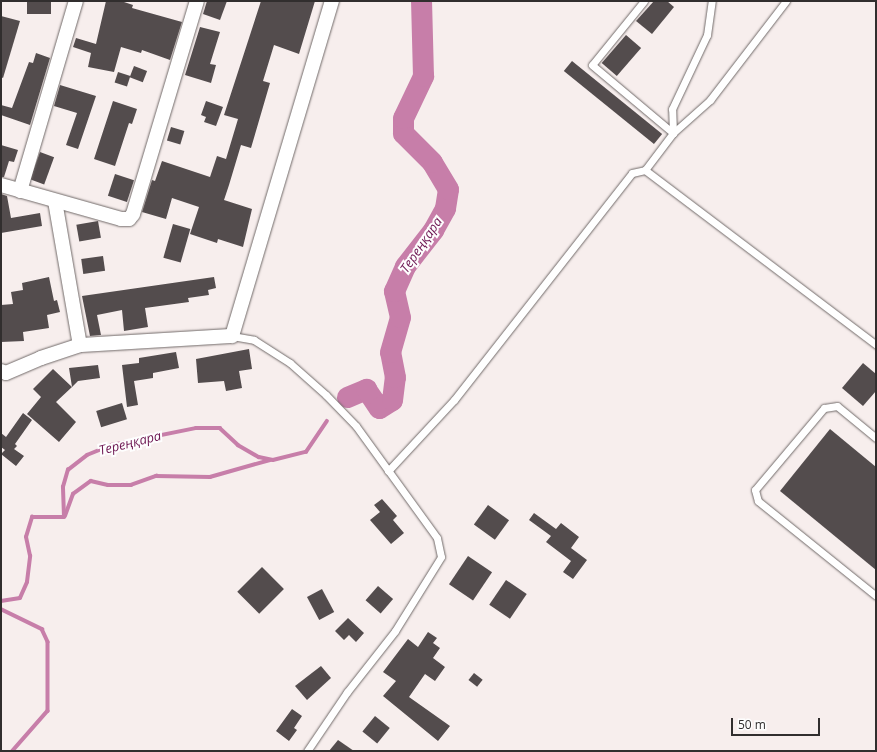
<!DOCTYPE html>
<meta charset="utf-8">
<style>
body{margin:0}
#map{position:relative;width:877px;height:752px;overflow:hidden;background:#f7eeed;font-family:"Open Sans",sans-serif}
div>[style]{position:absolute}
.stream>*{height:3.5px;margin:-1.75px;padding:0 1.75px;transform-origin:1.75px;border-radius:1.75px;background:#c77ea9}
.river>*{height:21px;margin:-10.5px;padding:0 10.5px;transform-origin:10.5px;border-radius:10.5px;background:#c77ea9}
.building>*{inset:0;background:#534c4d;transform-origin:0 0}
.roads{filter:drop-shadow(0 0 1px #716a69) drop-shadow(0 0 1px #716a69)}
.lane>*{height:7px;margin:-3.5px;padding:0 3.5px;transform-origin:3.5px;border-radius:3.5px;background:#fff}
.street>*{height:14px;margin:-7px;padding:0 7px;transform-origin:7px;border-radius:7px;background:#fff}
span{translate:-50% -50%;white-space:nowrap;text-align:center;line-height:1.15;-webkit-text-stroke:4px #fefefe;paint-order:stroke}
.water-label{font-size:13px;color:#6e1853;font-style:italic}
.frame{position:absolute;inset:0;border:2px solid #312e2e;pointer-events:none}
.scale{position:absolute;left:731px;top:718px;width:89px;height:18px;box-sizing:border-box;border:2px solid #312e2e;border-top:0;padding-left:5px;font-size:12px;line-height:14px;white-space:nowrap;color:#312e2e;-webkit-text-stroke:3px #fefefe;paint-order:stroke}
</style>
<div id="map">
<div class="stream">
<i style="left:65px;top:516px;width:23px;rotate:-70deg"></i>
<i style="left:73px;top:494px;width:22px;rotate:-36deg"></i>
<i style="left:91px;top:481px;width:17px;rotate:13deg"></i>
<i style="left:108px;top:485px;width:23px"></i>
<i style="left:131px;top:485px;width:27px;rotate:-20deg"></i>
<i style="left:156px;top:476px;width:54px;rotate:1.1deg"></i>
<i style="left:210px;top:477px;width:62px;rotate:-15.8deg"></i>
<i style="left:1px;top:601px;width:19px;rotate:-9deg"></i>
<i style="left:20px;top:598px;width:17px;rotate:-66deg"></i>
<i style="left:27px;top:582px;width:26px;rotate:-83deg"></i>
<i style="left:30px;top:556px;width:19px;rotate:-102deg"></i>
<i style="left:26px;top:537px;width:21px;rotate:-73deg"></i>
<i style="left:32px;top:517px;width:32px"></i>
<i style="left:64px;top:517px;width:30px;rotate:-92deg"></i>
<i style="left:63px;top:487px;width:18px;rotate:-74deg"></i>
<i style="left:68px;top:470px;width:24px;rotate:-38deg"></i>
<i style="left:87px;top:455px;width:27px;rotate:-22deg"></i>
<i style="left:112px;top:445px;width:86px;rotate:-11.4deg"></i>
<i style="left:196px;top:428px;width:24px"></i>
<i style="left:220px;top:428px;width:25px;rotate:43deg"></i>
<i style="left:238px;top:445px;width:24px;rotate:30deg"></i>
<i style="left:259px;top:457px;width:14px;rotate:12deg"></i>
<i style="left:273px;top:460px;width:34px;rotate:-14deg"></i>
<i style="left:306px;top:452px;width:37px;rotate:-56deg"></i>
<i style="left:1px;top:609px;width:46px;rotate:26deg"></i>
<i style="left:42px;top:629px;width:14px;rotate:65deg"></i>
<i style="left:48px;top:642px;width:69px;rotate:90deg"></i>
<i style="left:48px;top:711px;width:53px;rotate:131.2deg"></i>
</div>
<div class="river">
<i style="left:347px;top:397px;width:21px;rotate:-23deg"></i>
<i style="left:366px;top:389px;width:23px;rotate:56deg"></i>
<i style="left:379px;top:408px;width:15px;rotate:-32deg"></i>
<i style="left:392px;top:400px;width:23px;rotate:-83deg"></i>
<i style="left:395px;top:377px;width:25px;rotate:-101deg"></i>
<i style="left:390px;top:352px;width:36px;rotate:-74deg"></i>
<i style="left:400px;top:317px;width:27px;rotate:-103deg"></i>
<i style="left:394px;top:291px;width:27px;rotate:-66deg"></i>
<i style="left:405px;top:266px;width:46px;rotate:-52.1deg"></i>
<i style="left:433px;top:230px;width:25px;rotate:-61deg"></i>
<i style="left:445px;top:208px;width:19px;rotate:-81deg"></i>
<i style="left:448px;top:189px;width:31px;rotate:-121deg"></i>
<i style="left:432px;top:162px;width:41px;rotate:-135deg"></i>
<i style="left:403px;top:133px;width:15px;rotate:-90deg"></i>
<i style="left:403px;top:118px;width:47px;rotate:-64.5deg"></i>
<i style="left:423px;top:76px;width:75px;rotate:-91.5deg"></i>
</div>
<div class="building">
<i style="left:27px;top:1px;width:24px;height:13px"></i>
<i style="clip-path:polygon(106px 1px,121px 1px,133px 5px,132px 8px,182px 22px,170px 60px,142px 50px,141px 53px,121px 47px,114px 72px,88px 67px,91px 53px,73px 47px,76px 38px,96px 44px)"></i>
<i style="clip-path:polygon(207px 1px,227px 1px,220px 20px,203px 14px)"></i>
<i style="clip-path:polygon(261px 1px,315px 1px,299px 54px,274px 45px,263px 81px,270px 83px,251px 148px,241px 145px,229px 185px,224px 200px,252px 209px,243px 247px,218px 239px,217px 243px,190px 234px,199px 207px,172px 198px,166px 219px,142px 212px,152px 180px,155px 181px,162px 161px,210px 177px,217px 156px,226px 159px,238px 119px,224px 115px)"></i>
<i style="clip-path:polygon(654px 1px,667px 1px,674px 7px,652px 34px,636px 21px)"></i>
<i style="clip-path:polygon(1px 16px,20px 21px,3px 78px,1px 77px)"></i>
<i style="clip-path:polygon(200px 27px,220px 32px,210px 64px,216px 65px,211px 83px,185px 75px)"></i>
<i style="left:626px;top:35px;width:20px;height:37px;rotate:41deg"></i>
<i style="clip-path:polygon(36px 53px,50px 58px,30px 125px,1px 115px,1px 105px,12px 108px,29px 62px,33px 63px)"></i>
<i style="left:572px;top:61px;width:116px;height:13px;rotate:39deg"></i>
<i style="left:134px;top:66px;width:14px;height:12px;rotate:21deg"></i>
<i style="left:118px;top:72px;width:13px;height:11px;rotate:18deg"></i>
<i style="clip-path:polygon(60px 85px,96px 96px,78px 149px,66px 145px,77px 113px,54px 106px)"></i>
<i style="clip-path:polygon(113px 101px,137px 109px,132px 124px,129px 123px,115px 166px,94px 159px)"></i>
<i style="clip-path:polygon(206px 101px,223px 107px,216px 126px,204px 122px,206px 117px,201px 115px)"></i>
<i style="left:171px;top:127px;width:14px;height:14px;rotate:17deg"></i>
<i style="clip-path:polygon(1px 145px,18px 150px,14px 162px,9px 161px,4px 177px,1px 177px)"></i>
<i style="left:40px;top:152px;width:15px;height:29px;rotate:20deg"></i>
<i style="left:115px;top:174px;width:20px;height:23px;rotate:18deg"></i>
<i style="clip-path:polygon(1px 194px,7px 196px,11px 218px,40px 213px,42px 226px,1px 233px)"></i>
<i style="left:98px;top:221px;width:17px;height:22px;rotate:80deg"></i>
<i style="left:173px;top:224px;width:18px;height:35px;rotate:16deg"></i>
<i style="left:103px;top:256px;width:15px;height:22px;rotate:82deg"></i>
<i style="clip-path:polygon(49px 277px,54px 301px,57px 300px,60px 312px,47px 315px,49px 328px,23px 332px,24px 341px,1px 342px,1px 305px,13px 304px,11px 292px,23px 290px,22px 283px)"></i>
<i style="clip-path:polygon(214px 277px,216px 288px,208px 290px,209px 295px,188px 298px,189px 302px,145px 308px,148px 327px,124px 331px,122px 310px,97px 315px,101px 335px,90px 336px,82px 296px)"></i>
<i style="clip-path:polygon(249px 349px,252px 369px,239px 371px,242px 388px,226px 391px,224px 381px,198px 383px,196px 359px)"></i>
<i style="clip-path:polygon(176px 352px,179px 368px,153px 373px,153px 378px,134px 381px,138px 405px,127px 407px,122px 365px,139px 363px,139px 358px)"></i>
<i style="clip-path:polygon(863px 363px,876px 374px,876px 391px,863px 406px,842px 388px)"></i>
<i style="clip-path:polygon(98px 365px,100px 378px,78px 381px,72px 387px,69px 368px)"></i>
<i style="clip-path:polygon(53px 369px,72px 387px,56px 402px,76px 422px,59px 442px,27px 414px,41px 397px,33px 389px)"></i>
<i style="left:122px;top:403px;width:17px;height:27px;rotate:73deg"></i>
<i style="clip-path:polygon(23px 413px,32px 420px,15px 444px,17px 446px,14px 449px,24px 456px,16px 466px,1px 454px,5px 450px,1px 447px,1px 433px,6px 437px)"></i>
<i style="clip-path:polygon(830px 429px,876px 467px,876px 570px,780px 491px)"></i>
<i style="clip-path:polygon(382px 499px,397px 516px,393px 520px,404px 533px,391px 544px,370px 520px,380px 512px,374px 505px)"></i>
<i style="left:488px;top:505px;width:26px;height:24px;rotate:36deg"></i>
<i style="clip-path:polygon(534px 513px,556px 529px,561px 523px,579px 537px,571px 548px,587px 560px,573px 579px,563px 572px,571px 561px,546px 542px,551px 536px,529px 520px)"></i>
<i style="left:468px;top:556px;width:29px;height:34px;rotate:34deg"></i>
<i style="left:262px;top:567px;width:31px;height:35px;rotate:45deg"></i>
<i style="left:506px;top:580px;width:25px;height:30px;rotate:34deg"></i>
<i style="left:378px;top:586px;width:20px;height:19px;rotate:41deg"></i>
<i style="left:322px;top:589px;width:26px;height:17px;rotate:62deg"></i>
<i style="clip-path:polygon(348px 618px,364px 633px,356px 642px,349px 635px,344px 640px,335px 631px)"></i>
<i style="clip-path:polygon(428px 632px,437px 638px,433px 643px,440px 648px,433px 658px,445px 667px,435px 681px,425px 674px,409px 697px,450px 726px,438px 741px,383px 696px,396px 681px,383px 672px,408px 639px,418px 647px)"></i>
<i style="clip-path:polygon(321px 666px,331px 678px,307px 700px,295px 686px)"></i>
<i style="left:474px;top:673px;width:11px;height:9px;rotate:38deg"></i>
<i style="clip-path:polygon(292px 709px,302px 716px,294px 728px,297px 730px,289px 741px,276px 731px)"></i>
<i style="left:375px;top:716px;width:19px;height:20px;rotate:39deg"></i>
<i style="clip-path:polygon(338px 740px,354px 751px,329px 751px)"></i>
</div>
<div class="roads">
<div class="lane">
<i style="left:644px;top:1px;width:82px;rotate:129.1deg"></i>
<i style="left:592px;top:65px;width:106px;rotate:40deg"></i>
<i style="left:673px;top:133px;width:24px;rotate:-92deg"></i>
<i style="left:672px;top:109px;width:82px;rotate:-64.7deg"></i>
<i style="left:707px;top:35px;width:34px;rotate:-82deg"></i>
<i style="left:645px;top:170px;width:46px;rotate:-52.9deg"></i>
<i style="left:673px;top:133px;width:50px;rotate:-41.7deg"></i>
<i style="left:710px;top:100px;width:125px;rotate:-52.5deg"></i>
<i style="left:232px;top:336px;width:22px;rotate:10deg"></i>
<i style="left:254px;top:340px;width:43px;rotate:32.6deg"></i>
<i style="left:290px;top:363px;width:48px;rotate:41.6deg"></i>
<i style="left:326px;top:395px;width:43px;rotate:45.9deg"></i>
<i style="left:356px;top:426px;width:138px;rotate:54.1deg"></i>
<i style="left:437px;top:538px;width:19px;rotate:78deg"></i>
<i style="left:441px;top:557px;width:87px;rotate:121.9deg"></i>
<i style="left:395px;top:631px;width:78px;rotate:128.2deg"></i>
<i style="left:347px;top:692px;width:71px;rotate:124.1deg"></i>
<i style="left:876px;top:438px;width:50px;rotate:-140.6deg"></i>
<i style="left:837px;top:406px;width:13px;rotate:171deg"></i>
<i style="left:824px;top:408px;width:107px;rotate:130.1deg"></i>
<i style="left:755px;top:490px;width:11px;rotate:75deg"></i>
<i style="left:758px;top:501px;width:151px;rotate:38.8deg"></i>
<i style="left:388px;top:471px;width:97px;rotate:-47.1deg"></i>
<i style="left:454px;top:400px;width:288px;rotate:-51.9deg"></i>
<i style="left:632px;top:173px;width:13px;rotate:-13deg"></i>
<i style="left:645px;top:170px;width:290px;rotate:37.1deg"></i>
</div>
<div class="street">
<i style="left:1px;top:185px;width:125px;rotate:15.8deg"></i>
<i style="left:121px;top:219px;width:8px"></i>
<i style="left:129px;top:219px;width:6px;rotate:-51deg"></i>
<i style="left:133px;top:214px;width:222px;rotate:-73.3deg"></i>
<i style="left:20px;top:191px;width:198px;rotate:-73.6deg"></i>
<i style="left:55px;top:201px;width:146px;rotate:80.2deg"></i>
<i style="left:1px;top:371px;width:5px;rotate:22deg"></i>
<i style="left:6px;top:373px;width:38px;rotate:-23deg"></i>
<i style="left:41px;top:358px;width:41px;rotate:-18.4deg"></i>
<i style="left:80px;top:345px;width:152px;rotate:-3.4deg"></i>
<i style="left:232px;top:336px;width:350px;rotate:-73.4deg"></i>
</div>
</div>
<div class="water-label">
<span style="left:421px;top:245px;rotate:-56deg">Тереңқара</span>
<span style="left:130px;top:443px;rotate:-14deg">Тереңқара</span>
</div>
<div class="frame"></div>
<div class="scale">50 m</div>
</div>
